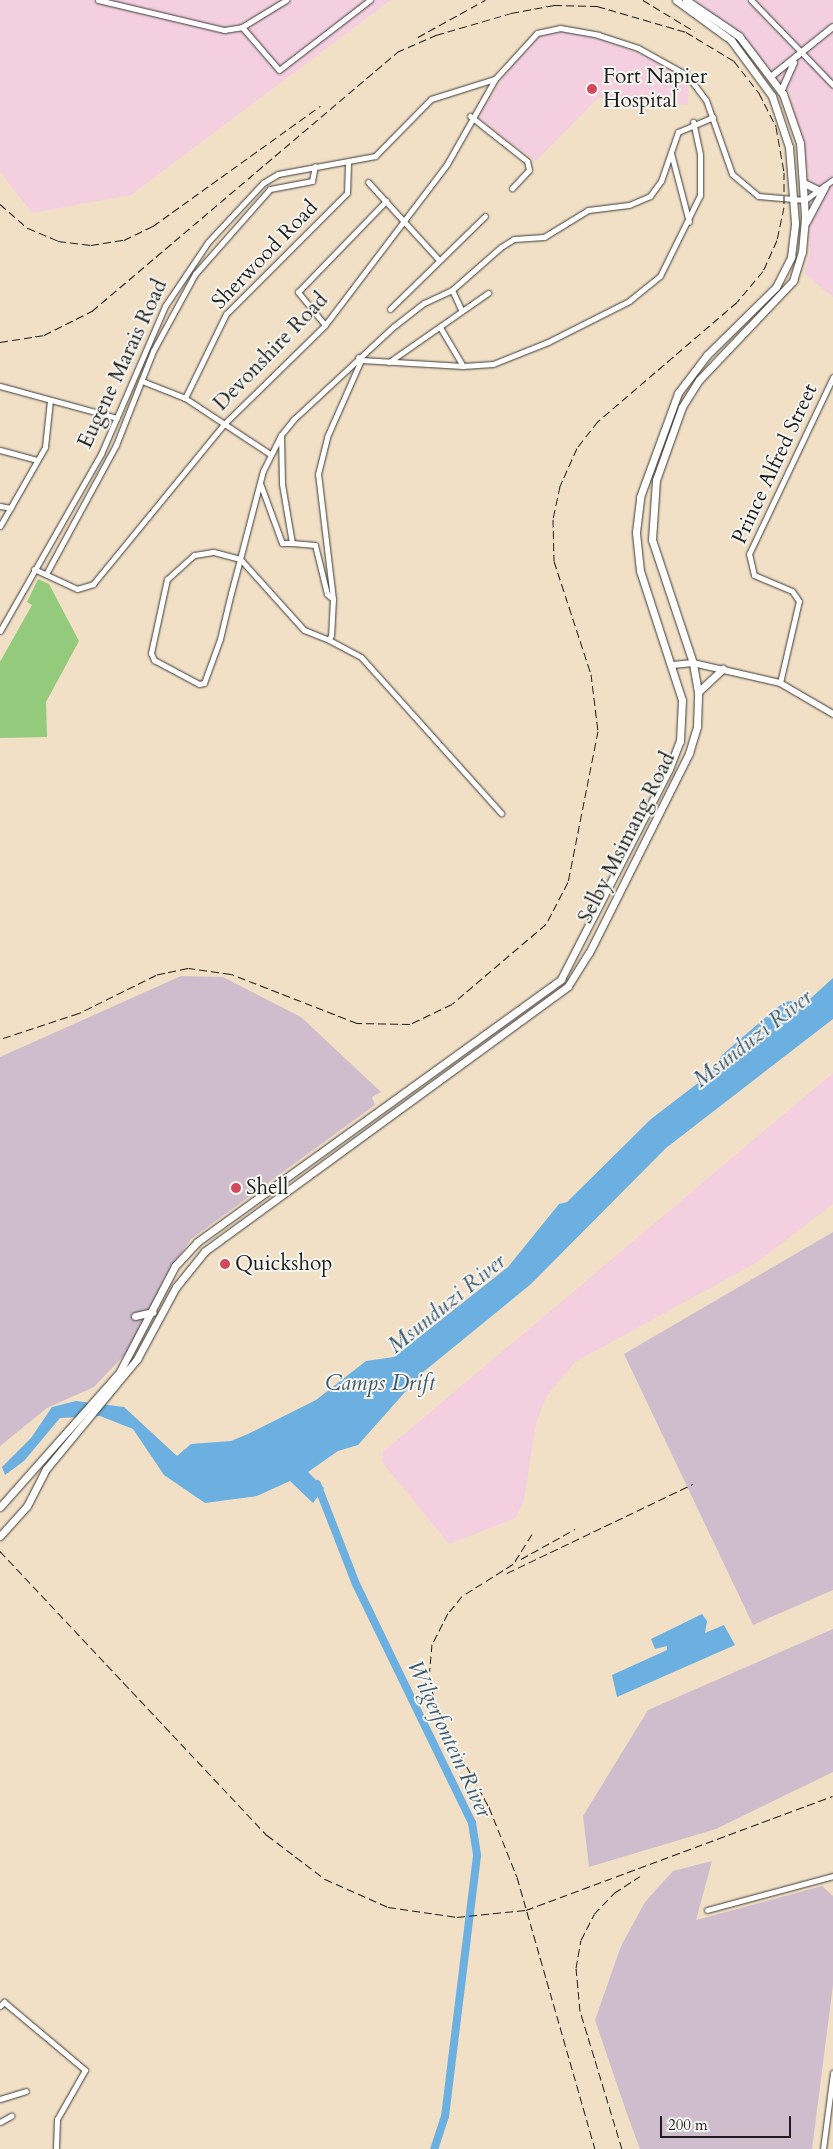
<!DOCTYPE html>
<style>
body{margin:0}
#map{position:relative;width:833px;height:2149px;overflow:hidden;background:#f2e0c6;font-family:Cardo,serif}
div>[style]{position:absolute}
.built>*{inset:0;background:#f3cfdf}
.industrial>*{inset:0;background:#cfbdce}
.green>*{inset:0;background:#94ca7c}
.water>*{inset:0;background:#6cb0e2}
.river>*{height:8px;margin:-4px;padding:0 4px;transform-origin:4px;border-radius:4px;background:#6cb0e2}
.roads{filter:drop-shadow(0 0 1px #3c3936) drop-shadow(0 0 1px #3c3936)}
.minor>*{height:5px;margin:-2.5px;padding:0 2.5px;transform-origin:2.5px;border-radius:2.5px;background:#fff}
.tertiary>*{height:6px;margin:-3px;padding:0 3px;transform-origin:3px;border-radius:3px;background:#fff}
.secondary>*{height:7px;margin:-3.5px;padding:0 3.5px;transform-origin:3.5px;border-radius:3.5px;background:#fff}
.rail>*{height:1px;margin-top:-0.5px;transform-origin:0;background:repeating-linear-gradient(90deg,#1c1c1c 0 8px,transparent 0 12px)}
.dots>*{width:14px;height:14px;translate:-50% -50%;box-sizing:border-box;border:2px solid #f6f6f2;border-radius:50%}
span{translate:-50% -50%;white-space:nowrap;text-align:center;line-height:1.15;-webkit-text-stroke:4px #f6f6f2;paint-order:stroke}
.poi-label{font-size:21px;color:#1c1c1c}
.left{translate:0 -50%;text-align:left}
.street-label{font-size:21px;color:#1c1c1c}
.water-label{font-size:22px;color:#3c576b;font-style:italic}
.scale{position:absolute;left:660px;top:2116px;width:131px;height:22px;box-sizing:border-box;border:2px solid #1c1c1c;border-top:0;padding-left:6px;font-size:15px;line-height:18px;white-space:nowrap;color:#1c1c1c;-webkit-text-stroke:4px #f6f6f2;paint-order:stroke}
</style>
<div id="map">
<div class="built">
<i style="clip-path:polygon(0 0,391px 0,131px 195px,32px 213px,0 172px)"></i>
<i style="clip-path:polygon(695px 0,833px 0,833px 297px,804px 273px,810px 253px,808px 169px,790px 94px,745px 39px)"></i>
<i style="clip-path:polygon(552px 29px,598px 38px,656px 60px,689px 80px,688px 105px,598px 98px,536px 161px,478px 118px,523px 45px,535px 33px)"></i>
<i style="clip-path:polygon(833px 1073px,833px 1204px,756px 1263px,575px 1362px,546px 1397px,536px 1424px,524px 1500px,516px 1518px,449px 1544px,382px 1462px,383px 1452px)"></i>
</div>
<div class="industrial">
<i style="clip-path:polygon(181px 976px,223px 977px,301px 1017px,381px 1092px,372px 1097px,375px 1105px,191px 1239px,164px 1278px,137px 1342px,94px 1387px,47px 1408px,0 1446px,0 1057px)"></i>
<i style="clip-path:polygon(833px 1232px,833px 1590px,753px 1625px,624px 1354px)"></i>
<i style="clip-path:polygon(833px 1629px,833px 1772px,716px 1829px,589px 1867px,583px 1816px,648px 1710px)"></i>
<i style="clip-path:polygon(712px 1861px,696px 1920px,822px 1886px,833px 1896px,833px 1985px,812px 2149px,640px 2149px,626px 2111px,595px 2020px,621px 1946px,645px 1902px,673px 1871px)"></i>
</div>
<div class="green">
<i style="clip-path:polygon(38px 579px,49px 584px,79px 641px,46px 702px,47px 737px,0 738px,0 662px,32px 605px,27px 602px)"></i>
</div>
<div class="water">
<i style="clip-path:polygon(833px 978px,833px 1019px,666px 1148px,531px 1284px,422px 1373px,358px 1445px,338px 1451px,308px 1472px,324px 1488px,313px 1503px,290px 1481px,257px 1496px,205px 1503px,164px 1475px,133px 1429px,100px 1416px,60px 1418px,24px 1461px,5px 1475px,2px 1467px,31px 1438px,52px 1407px,76px 1401px,124px 1407px,177px 1456px,191px 1444px,231px 1441px,248px 1434px,316px 1400px,366px 1361px,394px 1357px,508px 1267px,559px 1204px,567px 1202px,651px 1119px,711px 1073px,722px 1055px,766px 1017px,784px 1002px,811px 998px)"></i>
<i style="clip-path:polygon(702px 1614px,707px 1621px,705px 1633px,724px 1625px,735px 1645px,617px 1697px,612px 1675px,667px 1650px,667px 1646px,655px 1649px,651px 1639px)"></i>
</div>
<div class="river">
<i style="left:317px;top:1484px;width:107px;rotate:68.7deg"></i>
<i style="left:356px;top:1584px;width:266px;rotate:64.1deg"></i>
<i style="left:472px;top:1823px;width:33px;rotate:81deg"></i>
<i style="left:477px;top:1856px;width:262px;rotate:97deg"></i>
<i style="left:445px;top:2116px;width:35px;rotate:108deg"></i>
</div>
<div class="roads">
<div class="minor">
<i style="left:98px;top:0;width:130px;rotate:13.4deg"></i>
<i style="left:224px;top:30px;width:18px;rotate:-9deg"></i>
<i style="left:242px;top:27px;width:52px;rotate:-31.5deg"></i>
<i style="left:751px;top:0;width:118px;rotate:46deg"></i>
<i style="left:242px;top:27px;width:57px;rotate:49.3deg"></i>
<i style="left:279px;top:70px;width:115px;rotate:-37.6deg"></i>
<i style="left:470px;top:116px;width:73px;rotate:38.3deg"></i>
<i style="left:527px;top:161px;width:9px;rotate:77deg"></i>
<i style="left:529px;top:170px;width:25px;rotate:133deg"></i>
<i style="left:671px;top:153px;width:71px;rotate:75.4deg"></i>
<i style="left:368px;top:182px;width:105px;rotate:47.7deg"></i>
<i style="left:452px;top:290px;width:23px;rotate:65deg"></i>
<i style="left:390px;top:309px;width:133px;rotate:-44.4deg"></i>
<i style="left:325px;top:325px;width:43px;rotate:-129.3deg"></i>
<i style="left:298px;top:292px;width:127px;rotate:-46deg"></i>
<i style="left:361px;top:360px;width:102px;rotate:3.4deg"></i>
<i style="left:463px;top:366px;width:43px;rotate:-120.7deg"></i>
<i style="left:389px;top:362px;width:121px;rotate:-34.9deg"></i>
<i style="left:463px;top:366px;width:30px;rotate:-4deg"></i>
<i style="left:493px;top:364px;width:59px;rotate:-21.8deg"></i>
<i style="left:548px;top:342px;width:91px;rotate:-26.8deg"></i>
<i style="left:629px;top:301px;width:40px;rotate:-39deg"></i>
<i style="left:660px;top:276px;width:90px;rotate:-63.7deg"></i>
<i style="left:700px;top:195px;width:41px;rotate:-90deg"></i>
<i style="left:700px;top:154px;width:33px;rotate:-102deg"></i>
<i style="left:142px;top:381px;width:46px;rotate:21.6deg"></i>
<i style="left:185px;top:398px;width:102px;rotate:33.4deg"></i>
<i style="left:0;top:386px;width:121px;rotate:15.3deg"></i>
<i style="left:185px;top:398px;width:93px;rotate:-64deg"></i>
<i style="left:226px;top:314px;width:171px;rotate:-45deg"></i>
<i style="left:347px;top:193px;width:31px;rotate:-88deg"></i>
<i style="left:281px;top:435px;width:49px;rotate:88.8deg"></i>
<i style="left:282px;top:484px;width:60px;rotate:80.4deg"></i>
<i style="left:292px;top:543px;width:23px;rotate:5deg"></i>
<i style="left:315px;top:545px;width:50px;rotate:76.2deg"></i>
<i style="left:327px;top:594px;width:8px;rotate:40deg"></i>
<i style="left:333px;top:599px;width:36px;rotate:93deg"></i>
<i style="left:331px;top:635px;width:5px;rotate:112deg"></i>
<i style="left:329px;top:640px;width:27px;rotate:-158deg"></i>
<i style="left:304px;top:630px;width:96px;rotate:-132deg"></i>
<i style="left:240px;top:559px;width:28px;rotate:-165deg"></i>
<i style="left:213px;top:552px;width:19px;rotate:171deg"></i>
<i style="left:194px;top:555px;width:36px;rotate:138deg"></i>
<i style="left:167px;top:579px;width:76px;rotate:102.2deg"></i>
<i style="left:151px;top:653px;width:8px;rotate:67deg"></i>
<i style="left:154px;top:660px;width:51px;rotate:28.1deg"></i>
<i style="left:199px;top:684px;width:5px;rotate:-11deg"></i>
<i style="left:204px;top:683px;width:47px;rotate:-70deg"></i>
<i style="left:220px;top:639px;width:47px;rotate:-76.6deg"></i>
<i style="left:231px;top:593px;width:35px;rotate:-75deg"></i>
<i style="left:240px;top:559px;width:91px;rotate:-75.4deg"></i>
<i style="left:263px;top:471px;width:40px;rotate:-63.4deg"></i>
<i style="left:281px;top:435px;width:21px;rotate:-51deg"></i>
<i style="left:294px;top:419px;width:135px;rotate:-42.9deg"></i>
<i style="left:393px;top:327px;width:39px;rotate:-38deg"></i>
<i style="left:424px;top:303px;width:31px;rotate:-25deg"></i>
<i style="left:452px;top:290px;width:65px;rotate:-41.3deg"></i>
<i style="left:501px;top:247px;width:15px;rotate:-32deg"></i>
<i style="left:514px;top:239px;width:30px;rotate:-4deg"></i>
<i style="left:544px;top:237px;width:52px;rotate:-31.5deg"></i>
<i style="left:588px;top:210px;width:41px;rotate:-7deg"></i>
<i style="left:629px;top:205px;width:23px;rotate:-23deg"></i>
<i style="left:650px;top:196px;width:19px;rotate:-54deg"></i>
<i style="left:661px;top:181px;width:52px;rotate:-70.9deg"></i>
<i style="left:678px;top:132px;width:38px;rotate:-23deg"></i>
<i style="left:0;top:450px;width:38px;rotate:15deg"></i>
<i style="left:260px;top:483px;width:64px;rotate:69.9deg"></i>
<i style="left:282px;top:543px;width:10px"></i>
<i style="left:0;top:506px;width:11px;rotate:10deg"></i>
<i style="left:0;top:526px;width:91px;rotate:-60.3deg"></i>
<i style="left:45px;top:447px;width:47px;rotate:-83.9deg"></i>
<i style="left:34px;top:569px;width:47px;rotate:24.9deg"></i>
<i style="left:77px;top:589px;width:17px;rotate:-17deg"></i>
<i style="left:93px;top:584px;width:207px;rotate:-50.7deg"></i>
<i style="left:224px;top:424px;width:141px;rotate:-44.4deg"></i>
<i style="left:325px;top:325px;width:202px;rotate:-52.8deg"></i>
<i style="left:447px;top:164px;width:98px;rotate:-60.5deg"></i>
<i style="left:495px;top:79px;width:62px;rotate:-47.6deg"></i>
<i style="left:537px;top:33px;width:24px;rotate:-12deg"></i>
<i style="left:560px;top:28px;width:39px;rotate:10deg"></i>
<i style="left:598px;top:35px;width:42px;rotate:18deg"></i>
<i style="left:638px;top:48px;width:56px;rotate:28.9deg"></i>
<i style="left:687px;top:75px;width:31px;rotate:53deg"></i>
<i style="left:706px;top:100px;width:78px;rotate:70.6deg"></i>
<i style="left:732px;top:174px;width:34px;rotate:40deg"></i>
<i style="left:758px;top:196px;width:47px;rotate:4.9deg"></i>
<i style="left:805px;top:200px;width:34px;rotate:-36deg"></i>
<i style="left:46px;top:574px;width:147px;rotate:-61.5deg"></i>
<i style="left:116px;top:445px;width:101px;rotate:-68.5deg"></i>
<i style="left:153px;top:351px;width:88px;rotate:-61.4deg"></i>
<i style="left:195px;top:274px;width:113px;rotate:-48.6deg"></i>
<i style="left:270px;top:189px;width:43px;rotate:-10.8deg"></i>
<i style="left:312px;top:181px;width:15px;rotate:-79deg"></i>
<i style="left:333px;top:599px;width:126px;rotate:-96.8deg"></i>
<i style="left:318px;top:474px;width:38px;rotate:-76deg"></i>
<i style="left:327px;top:437px;width:84px;rotate:-66.2deg"></i>
<i style="left:361px;top:360px;width:4px;rotate:-135deg"></i>
<i style="left:0;top:631px;width:204px;rotate:-60.3deg"></i>
<i style="left:101px;top:454px;width:161px;rotate:-66.6deg"></i>
<i style="left:165px;top:306px;width:77px;rotate:-56.1deg"></i>
<i style="left:208px;top:242px;width:81px;rotate:-47deg"></i>
<i style="left:263px;top:183px;width:17px;rotate:-31deg"></i>
<i style="left:278px;top:174px;width:99px;rotate:-10.5deg"></i>
<i style="left:375px;top:156px;width:80px;rotate:-45.5deg"></i>
<i style="left:431px;top:99px;width:67px;rotate:-17.4deg"></i>
<i style="left:329px;top:640px;width:36px;rotate:28deg"></i>
<i style="left:361px;top:657px;width:210px;rotate:48.1deg"></i>
<i style="left:780px;top:683px;width:84px;rotate:-77deg"></i>
<i style="left:799px;top:601px;width:12px;rotate:-125deg"></i>
<i style="left:792px;top:591px;width:41px;rotate:-157.2deg"></i>
<i style="left:754px;top:575px;width:22px;rotate:-103deg"></i>
<i style="left:749px;top:554px;width:196px;rotate:-64.6deg"></i>
<i style="left:707px;top:1910px;width:131px;rotate:-15.1deg"></i>
<i style="left:0;top:2006px;width:6px;rotate:-45deg"></i>
<i style="left:4px;top:2002px;width:106px;rotate:40deg"></i>
<i style="left:85px;top:2070px;width:56px;rotate:119.7deg"></i>
<i style="left:57px;top:2119px;width:30px;rotate:92deg"></i>
<i style="left:0;top:2099px;width:27px;rotate:-17deg"></i>
<i style="left:0;top:2122px;width:13px;rotate:-29deg"></i>
<i style="left:823px;top:2149px;width:77px;rotate:-82.5deg"></i>
</div>
<div class="tertiary">
<i style="left:772px;top:76px;width:78px;rotate:-38.8deg"></i>
<i style="left:781px;top:92px;width:32px;rotate:-66deg"></i>
<i style="left:673px;top:665px;width:20px;rotate:-6deg"></i>
<i style="left:693px;top:663px;width:89px;rotate:12.9deg"></i>
<i style="left:780px;top:683px;width:61px;rotate:30.3deg"></i>
</div>
<div class="secondary">
<i style="left:804px;top:183px;width:18px;rotate:27deg"></i>
<i style="left:806px;top:222px;width:40px;rotate:-62deg"></i>
<i style="left:698px;top:692px;width:34px;rotate:-43deg"></i>
<i style="left:135px;top:1316px;width:18px;rotate:-13deg"></i>
<i style="left:0;top:1507px;width:179px;rotate:-48.4deg"></i>
<i style="left:119px;top:1373px;width:121px;rotate:-62.4deg"></i>
<i style="left:175px;top:1266px;width:33px;rotate:-47deg"></i>
<i style="left:197px;top:1242px;width:449px;rotate:-35.8deg"></i>
<i style="left:561px;top:979px;width:236px;rotate:-62.8deg"></i>
<i style="left:669px;top:769px;width:30px;rotate:-69deg"></i>
<i style="left:680px;top:741px;width:41px;rotate:-87.2deg"></i>
<i style="left:682px;top:700px;width:136px;rotate:-108deg"></i>
<i style="left:640px;top:571px;width:39px;rotate:-96deg"></i>
<i style="left:636px;top:532px;width:35px;rotate:-83deg"></i>
<i style="left:640px;top:497px;width:111px;rotate:-69.9deg"></i>
<i style="left:678px;top:393px;width:48px;rotate:-52.7deg"></i>
<i style="left:707px;top:355px;width:97px;rotate:-44.6deg"></i>
<i style="left:776px;top:287px;width:34px;rotate:-63deg"></i>
<i style="left:791px;top:257px;width:34px;rotate:-83deg"></i>
<i style="left:795px;top:223px;width:76px;rotate:-94.5deg"></i>
<i style="left:789px;top:147px;width:54px;rotate:-108.4deg"></i>
<i style="left:772px;top:96px;width:69px;rotate:-126.2deg"></i>
<i style="left:731px;top:40px;width:68px;rotate:-144deg"></i>
<i style="left:0;top:1536px;width:40px;rotate:-48deg"></i>
<i style="left:27px;top:1506px;width:42px;rotate:-62.8deg"></i>
<i style="left:46px;top:1469px;width:143px;rotate:-50.4deg"></i>
<i style="left:137px;top:1359px;width:82px;rotate:-61.6deg"></i>
<i style="left:176px;top:1287px;width:46px;rotate:-51.1deg"></i>
<i style="left:205px;top:1251px;width:449px;rotate:-36.1deg"></i>
<i style="left:568px;top:986px;width:39px;rotate:-58deg"></i>
<i style="left:589px;top:953px;width:224px;rotate:-63.4deg"></i>
<i style="left:689px;top:753px;width:28px;rotate:-73deg"></i>
<i style="left:697px;top:726px;width:34px;rotate:-88deg"></i>
<i style="left:698px;top:692px;width:29px;rotate:-100deg"></i>
<i style="left:693px;top:663px;width:130px;rotate:-108.4deg"></i>
<i style="left:652px;top:540px;width:60px;rotate:-86.2deg"></i>
<i style="left:656px;top:480px;width:77px;rotate:-70.4deg"></i>
<i style="left:682px;top:407px;width:32px;rotate:-58deg"></i>
<i style="left:699px;top:380px;width:137px;rotate:-46.5deg"></i>
<i style="left:793px;top:281px;width:30px;rotate:-73deg"></i>
<i style="left:802px;top:252px;width:36px;rotate:-85deg"></i>
<i style="left:805px;top:216px;width:73px;rotate:-93.9deg"></i>
<i style="left:800px;top:143px;width:52px;rotate:-109.1deg"></i>
<i style="left:783px;top:94px;width:73px;rotate:-127.2deg"></i>
<i style="left:739px;top:36px;width:64px;rotate:-145.8deg"></i>
</div>
</div>
<div class="rail">
<i style="left:643px;top:0;width:60px;rotate:31.3deg"></i>
<i style="left:418px;top:37px;width:77px;rotate:-28.9deg"></i>
<i style="left:0;top:204px;width:37px;rotate:41deg"></i>
<i style="left:28px;top:228px;width:33px;rotate:23deg"></i>
<i style="left:58px;top:241px;width:33px;rotate:7deg"></i>
<i style="left:91px;top:245px;width:33px;rotate:-9deg"></i>
<i style="left:124px;top:240px;width:32px;rotate:-26deg"></i>
<i style="left:153px;top:226px;width:206px;rotate:-35.7deg"></i>
<i style="left:0;top:342px;width:45px;rotate:-9deg"></i>
<i style="left:44px;top:335px;width:54px;rotate:-26.6deg"></i>
<i style="left:92px;top:311px;width:400px;rotate:-40.3deg"></i>
<i style="left:397px;top:52px;width:43px;rotate:-23.6deg"></i>
<i style="left:436px;top:35px;width:78px;rotate:-16.3deg"></i>
<i style="left:511px;top:13px;width:44px;rotate:-10.5deg"></i>
<i style="left:554px;top:5px;width:43px;rotate:1.3deg"></i>
<i style="left:597px;top:6px;width:93px;rotate:16.3deg"></i>
<i style="left:686px;top:32px;width:56px;rotate:31.1deg"></i>
<i style="left:734px;top:61px;width:41px;rotate:52deg"></i>
<i style="left:759px;top:93px;width:38px;rotate:63deg"></i>
<i style="left:776px;top:127px;width:46px;rotate:79.9deg"></i>
<i style="left:784px;top:172px;width:35px;rotate:90deg"></i>
<i style="left:784px;top:207px;width:34px;rotate:102deg"></i>
<i style="left:777px;top:240px;width:34px;rotate:114deg"></i>
<i style="left:763px;top:271px;width:40px;rotate:130deg"></i>
<i style="left:737px;top:302px;width:183px;rotate:139.4deg"></i>
<i style="left:598px;top:421px;width:34px;rotate:128deg"></i>
<i style="left:577px;top:448px;width:42px;rotate:114.1deg"></i>
<i style="left:560px;top:486px;width:34px;rotate:102deg"></i>
<i style="left:553px;top:519px;width:42px;rotate:88.6deg"></i>
<i style="left:554px;top:561px;width:119px;rotate:71.9deg"></i>
<i style="left:591px;top:674px;width:57px;rotate:83deg"></i>
<i style="left:598px;top:731px;width:154px;rotate:101.2deg"></i>
<i style="left:568px;top:882px;width:47px;rotate:117.6deg"></i>
<i style="left:546px;top:924px;width:123px;rotate:139.6deg"></i>
<i style="left:452px;top:1004px;width:47px;rotate:154.5deg"></i>
<i style="left:410px;top:1024px;width:53px;rotate:-178.9deg"></i>
<i style="left:357px;top:1023px;width:135px;rotate:-158.7deg"></i>
<i style="left:231px;top:974px;width:43px;rotate:-172.1deg"></i>
<i style="left:188px;top:968px;width:33px;rotate:168deg"></i>
<i style="left:156px;top:975px;width:86px;rotate:153.7deg"></i>
<i style="left:79px;top:1013px;width:83px;rotate:161.8deg"></i>
<i style="left:532px;top:1534px;width:36px;rotate:122deg"></i>
<i style="left:513px;top:1564px;width:60px;rotate:147.9deg"></i>
<i style="left:462px;top:1596px;width:22px;rotate:129deg"></i>
<i style="left:448px;top:1613px;width:35px;rotate:117deg"></i>
<i style="left:432px;top:1644px;width:34px;rotate:95deg"></i>
<i style="left:429px;top:1678px;width:37px;rotate:76deg"></i>
<i style="left:438px;top:1714px;width:106px;rotate:61.3deg"></i>
<i style="left:489px;top:1807px;width:75px;rotate:68.2deg"></i>
<i style="left:517px;top:1877px;width:283px;rotate:74deg"></i>
<i style="left:0;top:1551px;width:390px;rotate:46.8deg"></i>
<i style="left:267px;top:1835px;width:73px;rotate:37.2deg"></i>
<i style="left:325px;top:1879px;width:69px;rotate:24deg"></i>
<i style="left:388px;top:1907px;width:70px;rotate:8.2deg"></i>
<i style="left:457px;top:1917px;width:69px;rotate:-5.8deg"></i>
<i style="left:526px;top:1910px;width:327px;rotate:-20.4deg"></i>
<i style="left:521px;top:1559px;width:62px;rotate:-29.1deg"></i>
<i style="left:507px;top:1573px;width:206px;rotate:-25.6deg"></i>
<i style="left:622px;top:2149px;width:144px;rotate:-106.9deg"></i>
<i style="left:580px;top:2011px;width:43px;rotate:-95.3deg"></i>
<i style="left:576px;top:1968px;width:28px;rotate:-80deg"></i>
<i style="left:581px;top:1940px;width:29px;rotate:-63deg"></i>
<i style="left:594px;top:1914px;width:29px;rotate:-46deg"></i>
<i style="left:614px;top:1893px;width:31px;rotate:-33deg"></i>
</div>
<div class="dots">
<i style="left:592px;top:89px;background:#d1495b"></i>
<i style="left:236px;top:1188px;background:#d1495b"></i>
<i style="left:225px;top:1264px;background:#d1495b"></i>
</div>
<div class="poi-label">
<span class="left" style="left:603px;top:89px">Fort Napier<br>Hospital</span>
<span class="left" style="left:246px;top:1188px">Shell</span>
<span class="left" style="left:235px;top:1264px">Quickshop</span>
</div>
<div class="street-label">
<span style="left:265px;top:255px;rotate:-46deg">Sherwood Road</span>
<span style="left:271px;top:352px;rotate:-46deg">Devonshire Road</span>
<span style="left:123px;top:364px;rotate:-65deg">Eugene Marais Road</span>
<span style="left:775px;top:464px;rotate:-65deg">Prince Alfred Street</span>
<span style="left:627px;top:838px;rotate:-63deg">Selby Msimang Road</span>
</div>
<div class="water-label">
<span style="left:753px;top:1039px;rotate:-38deg">Msunduzi River</span>
<span style="left:447px;top:1304px;rotate:-39deg">Msunduzi River</span>
<span style="left:380px;top:1384px">Camps Drift</span>
<span style="left:449px;top:1739px;rotate:65deg">Wilgerfontein River</span>
</div>
<div class="scale">200 m</div>
</div>
